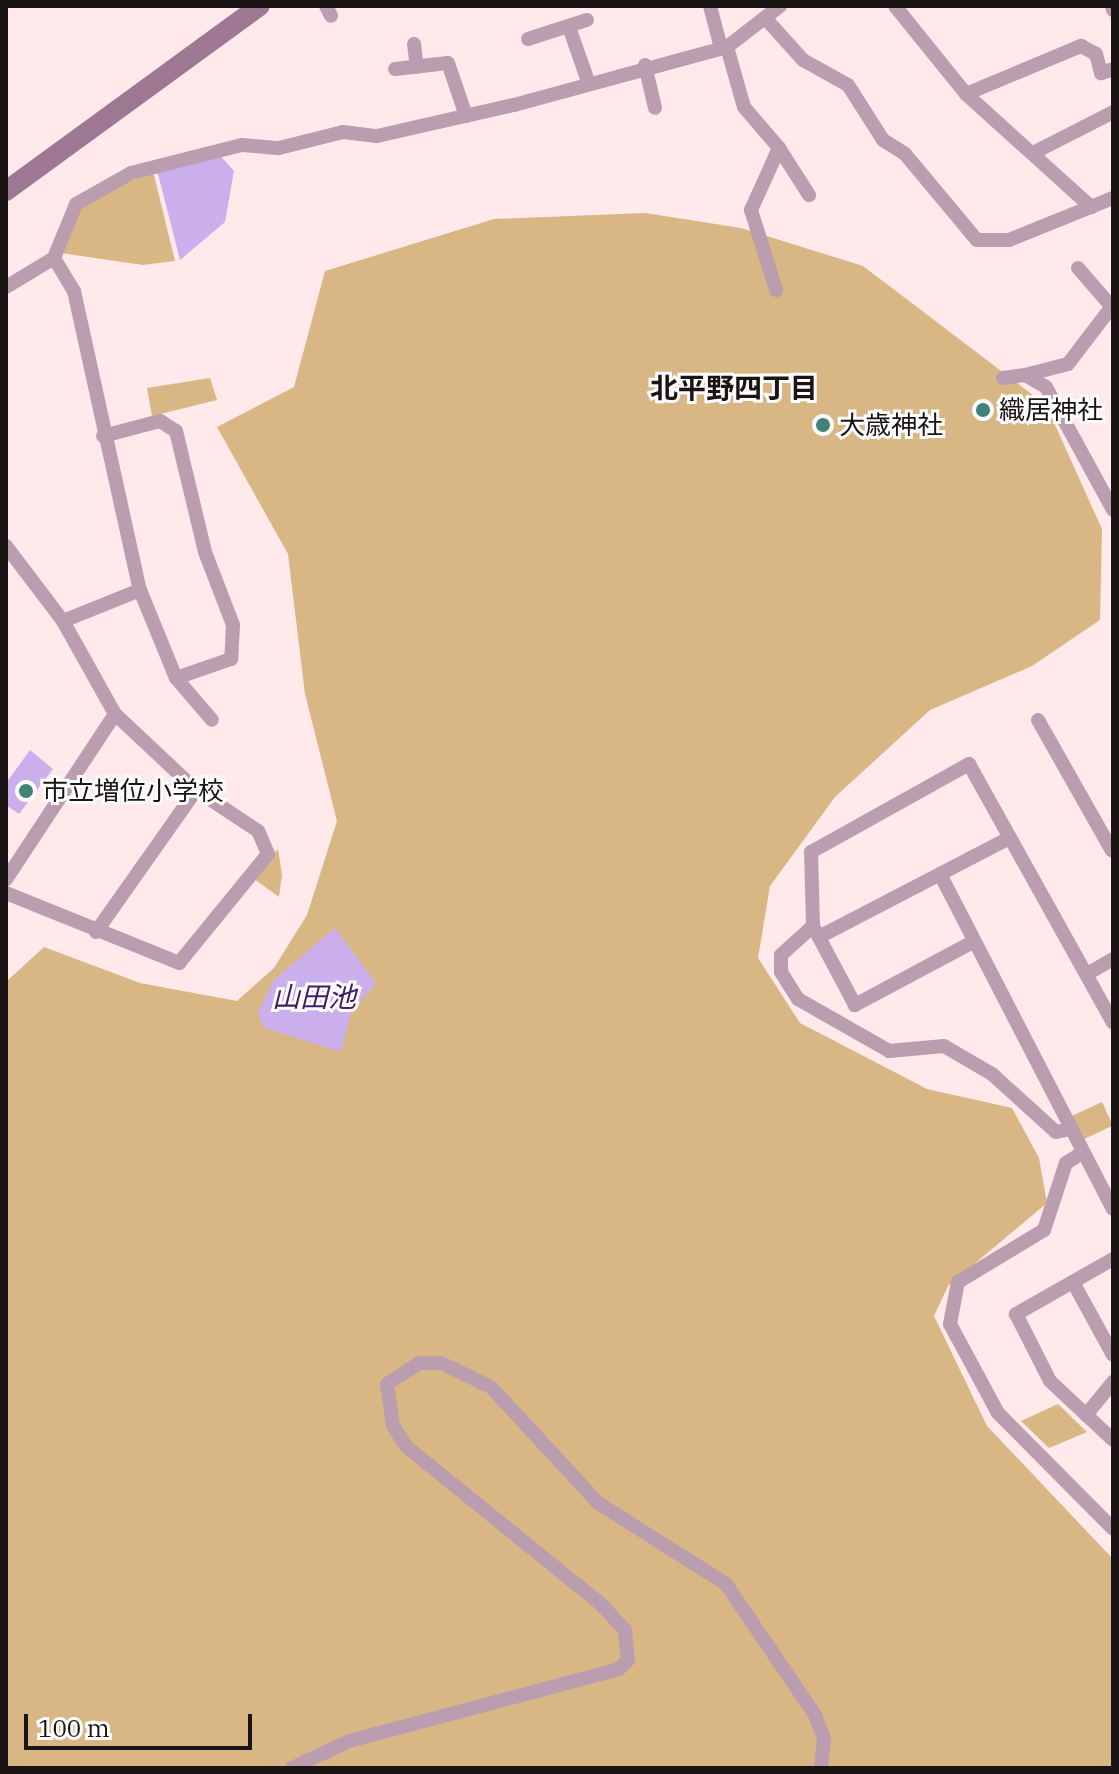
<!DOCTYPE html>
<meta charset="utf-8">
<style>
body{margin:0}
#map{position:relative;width:1119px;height:1774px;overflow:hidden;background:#ffe9ea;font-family:"IBM Plex Serif","Noto Sans JP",serif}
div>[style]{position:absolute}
.green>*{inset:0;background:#d8b784;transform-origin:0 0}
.water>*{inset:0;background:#cbafed}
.street>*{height:14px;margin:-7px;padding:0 7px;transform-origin:7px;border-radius:7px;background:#ba9eb0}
.secondary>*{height:20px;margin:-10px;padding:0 10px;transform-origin:10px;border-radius:10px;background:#9e7792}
.dots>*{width:22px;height:22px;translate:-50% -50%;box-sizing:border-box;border:4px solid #fcfcfc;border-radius:50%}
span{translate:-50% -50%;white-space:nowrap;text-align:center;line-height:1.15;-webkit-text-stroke:6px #fcfcfc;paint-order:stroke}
.poi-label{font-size:26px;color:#1b1414}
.left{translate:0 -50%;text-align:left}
.neighbourhood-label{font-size:28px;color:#1b1414;font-weight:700}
.water-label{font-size:28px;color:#421b63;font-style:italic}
.frame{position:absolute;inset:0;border:8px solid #1b1414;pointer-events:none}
.scale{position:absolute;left:24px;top:1714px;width:228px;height:36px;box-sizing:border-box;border:4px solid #1b1414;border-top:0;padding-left:10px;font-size:24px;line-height:28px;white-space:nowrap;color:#1b1414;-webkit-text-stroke:6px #fcfcfc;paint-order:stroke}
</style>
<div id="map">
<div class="green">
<i style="clip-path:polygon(153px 171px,175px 261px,143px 265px,61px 253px,83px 203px)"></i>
<i style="clip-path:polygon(645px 213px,741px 228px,863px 266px,1046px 405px,1102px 529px,1100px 620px,1032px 666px,930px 710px,835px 797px,770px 886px,758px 958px,800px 1023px,927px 1089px,1012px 1108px,1039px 1158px,1047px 1203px,948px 1286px,934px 1316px,987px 1426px,1113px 1559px,1113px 1768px,6px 1768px,6px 982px,44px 947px,140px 983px,237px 1001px,274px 968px,307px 915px,337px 821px,305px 694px,288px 554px,217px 427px,294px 387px,325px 271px,494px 219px)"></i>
<i style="clip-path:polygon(210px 378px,217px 400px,152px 416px,147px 388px)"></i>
<i style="clip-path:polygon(278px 849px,282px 875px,279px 897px,254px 879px)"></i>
<i style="left:1102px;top:1102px;width:26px;height:34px;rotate:65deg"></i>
<i style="clip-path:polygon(1058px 1404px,1087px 1432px,1049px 1448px,1021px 1421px)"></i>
</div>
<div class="water">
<i style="clip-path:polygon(217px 152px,234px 171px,225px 222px,180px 260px,157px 170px)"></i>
<i style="clip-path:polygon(30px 750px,53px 769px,19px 814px,6px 805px,6px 783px)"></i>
<i style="clip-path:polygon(335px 928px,376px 983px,351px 1012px,341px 1052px,264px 1028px,258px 1012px,274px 980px)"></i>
</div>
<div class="street">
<i style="left:326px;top:6px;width:11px;rotate:63deg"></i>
<i style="left:710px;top:6px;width:43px;rotate:75.3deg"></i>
<i style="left:895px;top:6px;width:113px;rotate:51.1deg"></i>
<i style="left:966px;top:94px;width:125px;rotate:-22.7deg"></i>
<i style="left:1081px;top:46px;width:17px;rotate:28deg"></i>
<i style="left:1096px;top:54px;width:20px;rotate:75deg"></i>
<i style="left:1101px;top:73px;width:13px;rotate:-18deg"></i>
<i style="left:1112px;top:6px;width:4px;rotate:76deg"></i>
<i style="left:767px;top:20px;width:54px;rotate:48deg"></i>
<i style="left:803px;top:60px;width:51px;rotate:29.1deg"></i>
<i style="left:848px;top:85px;width:65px;rotate:57.5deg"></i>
<i style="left:883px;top:140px;width:26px;rotate:32deg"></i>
<i style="left:905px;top:154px;width:112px;rotate:50.1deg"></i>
<i style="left:977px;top:240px;width:32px"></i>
<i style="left:1009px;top:240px;width:112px;rotate:-22deg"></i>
<i style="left:569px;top:27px;width:60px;rotate:70.7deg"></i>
<i style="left:528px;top:39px;width:62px;rotate:-17.9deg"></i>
<i style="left:414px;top:44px;width:23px;rotate:83deg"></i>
<i style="left:727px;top:47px;width:62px;rotate:74.2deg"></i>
<i style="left:744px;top:107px;width:54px;rotate:49.5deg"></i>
<i style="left:779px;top:148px;width:68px;rotate:114.3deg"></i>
<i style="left:751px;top:210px;width:84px;rotate:72.6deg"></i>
<i style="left:645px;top:65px;width:44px;rotate:76.9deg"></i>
<i style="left:395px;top:69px;width:53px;rotate:-6.5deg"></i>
<i style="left:448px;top:63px;width:56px;rotate:71.2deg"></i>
<i style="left:966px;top:94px;width:169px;rotate:42.1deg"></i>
<i style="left:779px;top:148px;width:56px;rotate:57.4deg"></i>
<i style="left:1035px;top:152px;width:88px;rotate:-27.1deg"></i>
<i style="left:54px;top:258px;width:39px;rotate:59deg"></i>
<i style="left:74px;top:291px;width:306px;rotate:77.6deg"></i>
<i style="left:140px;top:590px;width:95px;rotate:67.8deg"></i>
<i style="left:176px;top:678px;width:55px;rotate:49.4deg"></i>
<i style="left:1078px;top:268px;width:50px;rotate:49deg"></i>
<i style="left:6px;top:287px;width:56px;rotate:-31.1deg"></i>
<i style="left:54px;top:258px;width:58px;rotate:-67.8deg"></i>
<i style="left:76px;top:204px;width:63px;rotate:-29.4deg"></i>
<i style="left:131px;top:173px;width:114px;rotate:-14.2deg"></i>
<i style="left:242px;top:145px;width:37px;rotate:5deg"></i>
<i style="left:279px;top:148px;width:66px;rotate:-14deg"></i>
<i style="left:343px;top:132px;width:34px;rotate:7deg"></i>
<i style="left:377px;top:136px;width:140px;rotate:-12.8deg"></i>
<i style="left:514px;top:105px;width:221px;rotate:-15.2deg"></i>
<i style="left:727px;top:47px;width:67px;rotate:-37.7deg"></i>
<i style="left:1025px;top:375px;width:44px;rotate:-14.3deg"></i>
<i style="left:1068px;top:364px;width:74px;rotate:-52.7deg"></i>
<i style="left:1003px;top:378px;width:22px;rotate:-8deg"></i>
<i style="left:1025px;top:375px;width:24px;rotate:30deg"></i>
<i style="left:1046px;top:387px;width:140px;rotate:61.4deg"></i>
<i style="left:103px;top:436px;width:59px;rotate:-14.7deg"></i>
<i style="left:160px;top:421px;width:19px;rotate:32deg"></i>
<i style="left:176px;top:431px;width:124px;rotate:76.5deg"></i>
<i style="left:205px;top:552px;width:78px;rotate:69deg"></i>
<i style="left:233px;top:625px;width:34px;rotate:93deg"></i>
<i style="left:231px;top:659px;width:58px;rotate:160.9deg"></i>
<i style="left:6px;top:546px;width:94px;rotate:52.8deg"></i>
<i style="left:63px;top:621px;width:107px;rotate:60.8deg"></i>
<i style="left:115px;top:714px;width:198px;rotate:123.4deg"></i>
<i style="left:63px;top:621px;width:83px;rotate:-21.9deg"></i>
<i style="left:1038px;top:720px;width:150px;rotate:60.5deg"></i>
<i style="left:940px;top:874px;width:377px;rotate:62.7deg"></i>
<i style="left:6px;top:893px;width:187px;rotate:22deg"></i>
<i style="left:179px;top:963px;width:141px;rotate:-50.8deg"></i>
<i style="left:268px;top:854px;width:25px;rotate:-113deg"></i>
<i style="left:258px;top:831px;width:74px;rotate:-146.5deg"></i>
<i style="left:196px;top:790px;width:111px;rotate:-136.8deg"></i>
<i style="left:813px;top:926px;width:43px;rotate:137.8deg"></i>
<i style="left:781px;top:955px;width:17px;rotate:90deg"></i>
<i style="left:781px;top:972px;width:32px;rotate:58deg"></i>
<i style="left:798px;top:999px;width:105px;rotate:29.7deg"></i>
<i style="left:889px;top:1051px;width:55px;rotate:-5.2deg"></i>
<i style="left:944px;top:1046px;width:56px;rotate:30.3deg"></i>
<i style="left:992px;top:1074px;width:86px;rotate:42.2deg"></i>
<i style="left:1056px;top:1132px;width:14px;rotate:-12deg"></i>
<i style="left:96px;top:932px;width:174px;rotate:-54.8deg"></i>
<i style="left:819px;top:937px;width:214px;rotate:-27.5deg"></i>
<i style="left:971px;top:943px;width:132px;rotate:151.9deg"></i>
<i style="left:855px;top:1005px;width:89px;rotate:-118deg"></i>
<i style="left:813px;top:926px;width:74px;rotate:-91.5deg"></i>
<i style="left:811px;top:852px;width:181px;rotate:-29.1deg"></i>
<i style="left:969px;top:764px;width:296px;rotate:60.9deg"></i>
<i style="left:1087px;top:974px;width:30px;rotate:-30deg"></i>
<i style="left:1082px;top:1153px;width:19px;rotate:148deg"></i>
<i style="left:1066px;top:1163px;width:71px;rotate:108.2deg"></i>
<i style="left:1044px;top:1230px;width:100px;rotate:148.8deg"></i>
<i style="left:958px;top:1282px;width:43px;rotate:100.8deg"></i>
<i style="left:950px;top:1324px;width:101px;rotate:61.7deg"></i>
<i style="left:998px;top:1413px;width:163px;rotate:45.2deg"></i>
<i style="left:1113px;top:1259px;width:112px;rotate:150.4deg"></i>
<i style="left:1016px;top:1314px;width:75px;rotate:63.1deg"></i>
<i style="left:1050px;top:1381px;width:86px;rotate:43.1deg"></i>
<i style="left:1073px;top:1282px;width:83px;rotate:61.3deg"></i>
<i style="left:1086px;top:1415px;width:43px;rotate:-50.7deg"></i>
<i style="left:292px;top:1768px;width:63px;rotate:-25.3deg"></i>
<i style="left:349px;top:1741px;width:279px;rotate:-14.9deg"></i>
<i style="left:619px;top:1669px;width:13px;rotate:-45deg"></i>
<i style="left:628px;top:1660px;width:30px;rotate:-96deg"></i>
<i style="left:625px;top:1630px;width:34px;rotate:-133deg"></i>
<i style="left:602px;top:1605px;width:252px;rotate:-141deg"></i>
<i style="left:406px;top:1446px;width:24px;rotate:-123deg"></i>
<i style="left:393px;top:1426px;width:42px;rotate:-98.1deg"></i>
<i style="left:387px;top:1384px;width:38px;rotate:-33deg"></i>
<i style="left:419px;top:1363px;width:22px"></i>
<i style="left:441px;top:1363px;width:55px;rotate:25.6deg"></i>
<i style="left:491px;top:1387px;width:158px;rotate:47.3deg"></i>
<i style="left:598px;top:1503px;width:151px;rotate:32.3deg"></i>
<i style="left:726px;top:1584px;width:158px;rotate:55.8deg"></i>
<i style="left:815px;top:1715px;width:26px;rotate:69deg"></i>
<i style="left:824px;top:1739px;width:29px;rotate:96deg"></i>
</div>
<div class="secondary">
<i style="left:6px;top:191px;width:314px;rotate:-36.1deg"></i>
</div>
<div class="dots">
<i style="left:983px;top:410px;background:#418477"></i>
<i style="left:823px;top:425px;background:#418477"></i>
<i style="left:26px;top:791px;background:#418477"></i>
</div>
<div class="poi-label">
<span class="left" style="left:999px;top:410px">織居神社</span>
<span class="left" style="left:839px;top:425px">大歳神社</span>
<span class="left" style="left:42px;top:791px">市立増位小学校</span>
</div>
<div class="neighbourhood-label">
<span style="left:734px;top:388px">北平野四丁目</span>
</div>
<div class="water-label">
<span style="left:314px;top:997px">山田池</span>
</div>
<div class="frame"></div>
<div class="scale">100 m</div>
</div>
